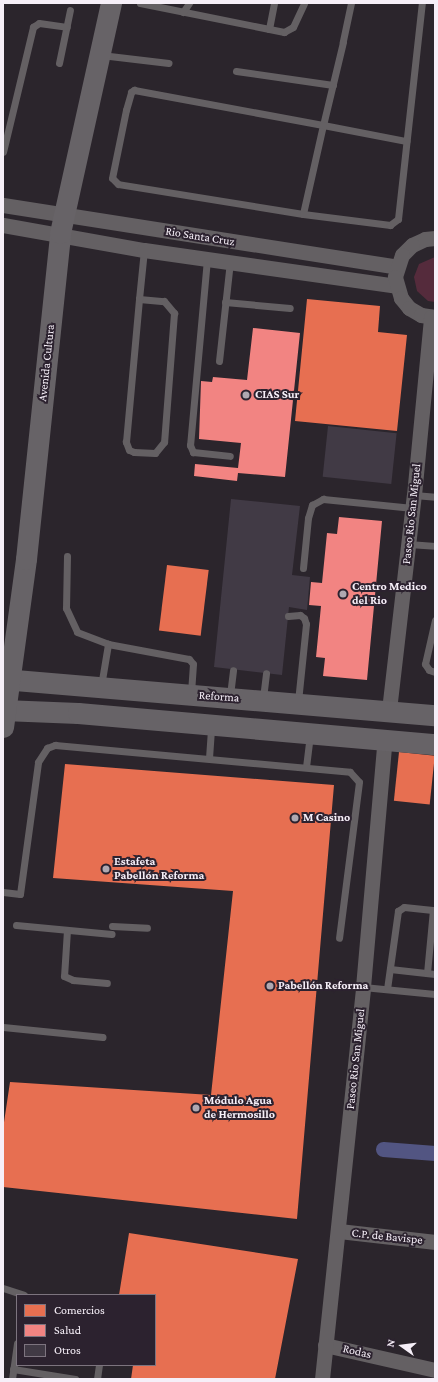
<!DOCTYPE html>
<meta charset="utf-8">
<style>
body{margin:0}
#map{position:relative;width:438px;height:1382px;overflow:hidden;background:#2b252c;font-family:"Crimson Pro",serif}
div>[style]{position:absolute}
.green>*{inset:0;background:#552b3c}
.shops>*{inset:0;background:#e76f51;transform-origin:0 0}
.health>*{inset:0;background:#f28482}
.canal>*{height:15px;margin:-7.5px;padding:0 7.5px;transform-origin:7.5px;border-radius:7.5px;background:#525582}
.building>*{inset:0;background:#413a45;transform-origin:0 0}
.lane>*{height:7px;margin:-3.5px;padding:0 3.5px;transform-origin:3.5px;border-radius:3.5px;background:#646063}
.street>*{height:15px;margin:-7.5px;padding:0 7.5px;transform-origin:7.5px;border-radius:7.5px;background:#646063}
.secondary>*{height:21px;margin:-10.5px;padding:0 10.5px;transform-origin:10.5px;border-radius:10.5px;background:#676367}
.dots>*{width:11px;height:11px;translate:-50% -50%;box-sizing:border-box;border:2px solid #2c222f;border-radius:50%}
span{translate:-50% -50%;white-space:nowrap;text-align:center;line-height:1.15;-webkit-text-stroke:4px #2c222f;paint-order:stroke}
.street-label{font-size:12px;color:#f6eff8}
.poi-label{font-size:12px;color:#f6eff8;font-weight:700}
.left{translate:0 -50%;text-align:left}
.frame{position:absolute;inset:0;border:4px solid #f6eff8;pointer-events:none}
.legend{position:absolute;left:16px;top:1294px;width:140px;height:72px;box-sizing:border-box;background:#2c222f;border:1px solid #7d747f;margin:0;padding:5px 7px;list-style:none;font-size:12px;color:#f6eff8}
.legend li{display:flex;align-items:center;gap:8px;height:20px}
.legend b{width:20px;border:1px solid #7d747f}
.north{position:absolute;left:382px;top:1326px;width:40px;height:40px;-webkit-text-stroke:3px #2c222f;paint-order:stroke;rotate:284deg;font-size:11px;font-weight:700;line-height:16px;text-align:center;color:#f6eff8}
.north::after{content:'';display:block;margin:auto;width:14px;height:18px;background:#f6eff8;clip-path:polygon(50% 0,100% 100%,50% 72%,0 100%)}
</style>
<div id="map">
<div class="green">
<i style="clip-path:polygon(435px 257px,435px 302px,428px 301px,417px 291px,414px 277px,419px 264px)"></i>
</div>
<div class="shops">
<i style="clip-path:polygon(307px 299px,380px 306px,378px 332px,407px 335px,397px 431px,295px 421px)"></i>
<i style="left:167px;top:565px;width:42px;height:66px;rotate:7deg"></i>
<i style="left:399px;top:752px;width:36px;height:49px;rotate:6deg"></i>
<i style="clip-path:polygon(65px 764px,334px 785px,297px 1219px,3px 1187px,3px 1129px,10px 1082px,211px 1095px,233px 891px,53px 878px)"></i>
<i style="clip-path:polygon(129px 1233px,298px 1259px,275px 1379px,131px 1379px,133px 1365px,155px 1365px,155px 1295px,119px 1295px)"></i>
</div>
<div class="health">
<i style="clip-path:polygon(253px 328px,300px 333px,285px 477px,238px 473px,237px 481px,194px 476px,195px 464px,238px 468px,241px 443px,199px 439px,201px 381px,212px 382px,213px 377px,247px 380px)"></i>
<i style="clip-path:polygon(339px 517px,382px 521px,367px 680px,323px 676px,325px 658px,316px 657px,321px 606px,309px 605px,311px 582px,322px 583px,327px 533px,337px 534px)"></i>
</div>
<div class="canal">
<i style="left:383px;top:1149px;width:52px;rotate:4.4deg"></i>
</div>
<div class="building">
<i style="left:328px;top:426px;width:69px;height:51px;rotate:6deg"></i>
<i style="clip-path:polygon(231px 499px,300px 506px,292px 575px,310px 577px,307px 610px,289px 607px,282px 675px,214px 667px)"></i>
</div>
<div class="lane">
<i style="left:140px;top:3px;width:147px;rotate:11.4deg"></i>
<i style="left:284px;top:32px;width:10px;rotate:-29deg"></i>
<i style="left:293px;top:27px;width:26px;rotate:-65deg"></i>
<i style="left:351px;top:3px;width:40px;rotate:102deg"></i>
<i style="left:343px;top:42px;width:85px;rotate:103.5deg"></i>
<i style="left:323px;top:125px;width:91px;rotate:102.7deg"></i>
<i style="left:303px;top:214px;width:187px;rotate:-170.8deg"></i>
<i style="left:118px;top:184px;width:8px;rotate:-135deg"></i>
<i style="left:112px;top:178px;width:69px;rotate:-78.4deg"></i>
<i style="left:126px;top:110px;width:19px;rotate:-74deg"></i>
<i style="left:131px;top:92px;width:4px;rotate:-34deg"></i>
<i style="left:134px;top:90px;width:192px;rotate:10.5deg"></i>
<i style="left:323px;top:125px;width:85px;rotate:10.9deg"></i>
<i style="left:183px;top:12px;width:11px;rotate:-56deg"></i>
<i style="left:269px;top:29px;width:26px;rotate:-79deg"></i>
<i style="left:101px;top:55px;width:68px;rotate:6.7deg"></i>
<i style="left:59px;top:63px;width:54px;rotate:-78.3deg"></i>
<i style="left:236px;top:71px;width:98px;rotate:8.2deg"></i>
<i style="left:3px;top:152px;width:129px;rotate:-76.5deg"></i>
<i style="left:33px;top:27px;width:7px;rotate:-34deg"></i>
<i style="left:39px;top:23px;width:28px;rotate:8deg"></i>
<i style="left:303px;top:214px;width:88px;rotate:7.2deg"></i>
<i style="left:390px;top:225px;width:10px;rotate:-37deg"></i>
<i style="left:398px;top:219px;width:217px;rotate:-83.7deg"></i>
<i style="left:207px;top:259px;width:187px;rotate:95.2deg"></i>
<i style="left:190px;top:445px;width:8px;rotate:67deg"></i>
<i style="left:193px;top:452px;width:37px;rotate:6deg"></i>
<i style="left:139px;top:299px;width:25px;rotate:5deg"></i>
<i style="left:164px;top:301px;width:16px;rotate:50deg"></i>
<i style="left:174px;top:313px;width:129px;rotate:94.4deg"></i>
<i style="left:164px;top:442px;width:14px;rotate:129deg"></i>
<i style="left:155px;top:453px;width:21px;rotate:-177deg"></i>
<i style="left:134px;top:452px;width:5px;rotate:-158deg"></i>
<i style="left:129px;top:450px;width:9px;rotate:-111deg"></i>
<i style="left:126px;top:442px;width:144px;rotate:-84.8deg"></i>
<i style="left:139px;top:299px;width:49px;rotate:-84.2deg"></i>
<i style="left:225px;top:302px;width:65px;rotate:5.3deg"></i>
<i style="left:219px;top:361px;width:100px;rotate:-83.7deg"></i>
<i style="left:414px;top:495px;width:21px;rotate:5deg"></i>
<i style="left:408px;top:544px;width:27px;rotate:4deg"></i>
<i style="left:67px;top:556px;width:52px;rotate:91.1deg"></i>
<i style="left:66px;top:608px;width:26px;rotate:65deg"></i>
<i style="left:77px;top:632px;width:33px;rotate:21deg"></i>
<i style="left:303px;top:568px;width:50px;rotate:-84.3deg"></i>
<i style="left:308px;top:518px;width:14px;rotate:-73deg"></i>
<i style="left:312px;top:505px;width:13px;rotate:-29deg"></i>
<i style="left:323px;top:499px;width:90px;rotate:5.7deg"></i>
<i style="left:288px;top:616px;width:12px;rotate:-5deg"></i>
<i style="left:300px;top:615px;width:5px;rotate:37deg"></i>
<i style="left:304px;top:618px;width:6px;rotate:72deg"></i>
<i style="left:306px;top:624px;width:77px;rotate:95.9deg"></i>
<i style="left:435px;top:620px;width:45px;rotate:102.8deg"></i>
<i style="left:425px;top:664px;width:7px;rotate:56deg"></i>
<i style="left:429px;top:670px;width:6px;rotate:18deg"></i>
<i style="left:101px;top:686px;width:43px;rotate:-80.5deg"></i>
<i style="left:108px;top:644px;width:82px;rotate:10.5deg"></i>
<i style="left:189px;top:659px;width:6px;rotate:51deg"></i>
<i style="left:193px;top:664px;width:29px;rotate:94deg"></i>
<i style="left:230px;top:695px;width:25px;rotate:-83deg"></i>
<i style="left:263px;top:698px;width:25px;rotate:-83deg"></i>
<i style="left:209px;top:758px;width:32px;rotate:-86deg"></i>
<i style="left:306px;top:767px;width:31px;rotate:-83deg"></i>
<i style="left:3px;top:892px;width:17px;rotate:7deg"></i>
<i style="left:20px;top:894px;width:133px;rotate:-82.2deg"></i>
<i style="left:38px;top:762px;width:17px;rotate:-57deg"></i>
<i style="left:47px;top:748px;width:9px;rotate:-21deg"></i>
<i style="left:55px;top:745px;width:296px;rotate:5.2deg"></i>
<i style="left:350px;top:772px;width:13px;rotate:48deg"></i>
<i style="left:359px;top:782px;width:157px;rotate:97.3deg"></i>
<i style="left:16px;top:925px;width:96px;rotate:5.4deg"></i>
<i style="left:112px;top:926px;width:35px;rotate:3deg"></i>
<i style="left:67px;top:930px;width:46px;rotate:93.7deg"></i>
<i style="left:64px;top:976px;width:10px;rotate:24deg"></i>
<i style="left:73px;top:980px;width:34px;rotate:5deg"></i>
<i style="left:390px;top:969px;width:45px;rotate:6.3deg"></i>
<i style="left:427px;top:973px;width:63px;rotate:-84.6deg"></i>
<i style="left:363px;top:987px;width:72px;rotate:5.6deg"></i>
<i style="left:387px;top:989px;width:79px;rotate:-82deg"></i>
<i style="left:398px;top:911px;width:7px;rotate:-34deg"></i>
<i style="left:404px;top:907px;width:31px;rotate:6deg"></i>
<i style="left:3px;top:1027px;width:100px;rotate:5.8deg"></i>
<i style="left:3px;top:1288px;width:22px;rotate:18deg"></i>
<i style="left:13px;top:1369px;width:63px;rotate:9.2deg"></i>
<i style="left:12px;top:1379px;width:36px;rotate:-82deg"></i>
<i style="left:97px;top:1379px;width:14px;rotate:-82deg"></i>
</div>
<div class="street">
<i style="left:3px;top:205px;width:399px;rotate:8.9deg"></i>
<i style="left:3px;top:225px;width:143px;rotate:10.1deg"></i>
<i style="left:144px;top:250px;width:255px;rotate:8.1deg"></i>
<i style="left:435px;top:238px;width:10px;rotate:174deg"></i>
<i style="left:425px;top:239px;width:14px;rotate:155deg"></i>
<i style="left:412px;top:245px;width:14px;rotate:135deg"></i>
<i style="left:402px;top:255px;width:23px;rotate:108deg"></i>
<i style="left:395px;top:277px;width:22px;rotate:74deg"></i>
<i style="left:401px;top:298px;width:13px;rotate:51deg"></i>
<i style="left:409px;top:308px;width:14px;rotate:30deg"></i>
<i style="left:421px;top:315px;width:14px;rotate:8deg"></i>
<i style="left:389px;top:710px;width:216px;rotate:-83.4deg"></i>
<i style="left:414px;top:495px;width:179px;rotate:-84.5deg"></i>
<i style="left:339px;top:1231px;width:97px;rotate:6.5deg"></i>
<i style="left:325px;top:1345px;width:113px;rotate:12.8deg"></i>
<i style="left:322px;top:1379px;width:394px;rotate:-84deg"></i>
<i style="left:363px;top:987px;width:250px;rotate:-85deg"></i>
</div>
<div class="secondary">
<i style="left:3px;top:679px;width:433px;rotate:4.8deg"></i>
<i style="left:3px;top:710px;width:75px;rotate:2.3deg"></i>
<i style="left:78px;top:713px;width:358px;rotate:5deg"></i>
<i style="left:3px;top:727px;width:170px;rotate:-82.2deg"></i>
<i style="left:26px;top:559px;width:328px;rotate:-84deg"></i>
<i style="left:60px;top:233px;width:236px;rotate:-77.5deg"></i>
</div>
<div class="dots">
<i style="left:246px;top:395px;background:#afa8b1"></i>
<i style="left:343px;top:594px;background:#afa8b1"></i>
<i style="left:295px;top:818px;background:#afa8b1"></i>
<i style="left:106px;top:869px;background:#afa8b1"></i>
<i style="left:270px;top:986px;background:#afa8b1"></i>
<i style="left:196px;top:1108px;background:#afa8b1"></i>
</div>
<div class="street-label">
<span style="left:200px;top:237px;rotate:9deg">Rio Santa Cruz</span>
<span style="left:47px;top:363px;rotate:-84deg">Avenida Cultura</span>
<span style="left:412px;top:514px;rotate:-84deg">Paseo Rio San Miguel</span>
<span style="left:219px;top:697px;rotate:4deg">Reforma</span>
<span style="left:356px;top:1059px;rotate:-84deg">Paseo Rio San Miguel</span>
<span style="left:387px;top:1237px;rotate:6deg">C.P. de Bavispe</span>
<span style="left:357px;top:1352px;rotate:13deg">Rodas</span>
</div>
<div class="poi-label">
<span class="left" style="left:255px;top:395px">CIAS Sur</span>
<span class="left" style="left:352px;top:594px">Centro Medico<br>del Rio</span>
<span class="left" style="left:303px;top:818px">M Casino</span>
<span class="left" style="left:114px;top:869px">Estafeta<br>Pabellón Reforma</span>
<span class="left" style="left:278px;top:986px">Pabellón Reforma</span>
<span class="left" style="left:204px;top:1108px">Módulo Agua<br>de Hermosillo</span>
</div>
<div class="frame"></div>
<ul class="legend">
<li><b style="height:11px;background:#e76f51"></b>Comercios</li>
<li><b style="height:11px;background:#f28482"></b>Salud</li>
<li><b style="height:11px;background:#413a45"></b>Otros</li>
</ul>
<div class="north">N</div>
</div>
